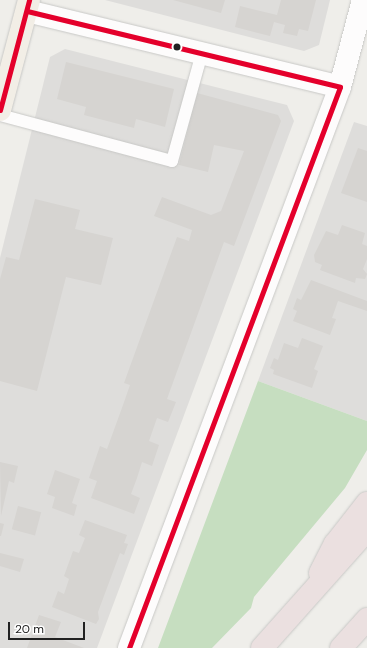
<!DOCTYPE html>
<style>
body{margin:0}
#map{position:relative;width:367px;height:648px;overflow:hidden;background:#efeeea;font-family:"DM Sans",sans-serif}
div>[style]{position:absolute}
.residential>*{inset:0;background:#dedddb}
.forest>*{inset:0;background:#c6dec0}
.building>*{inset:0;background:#d6d4d1;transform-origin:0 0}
.roads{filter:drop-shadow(0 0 1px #c8c8c6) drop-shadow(0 0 1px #c8c8c6)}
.service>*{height:12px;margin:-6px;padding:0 6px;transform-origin:6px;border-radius:6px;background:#fdfcfc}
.minor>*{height:22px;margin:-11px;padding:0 11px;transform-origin:11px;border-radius:11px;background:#fdfcfc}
.primary>*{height:22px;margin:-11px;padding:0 11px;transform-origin:11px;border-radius:11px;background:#f2eee6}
.motorway>*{height:22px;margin:-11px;padding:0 11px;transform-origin:11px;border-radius:11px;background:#ebe0e0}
.bus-1>*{height:5px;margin:-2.5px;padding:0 2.5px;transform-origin:2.5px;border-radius:2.5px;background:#e4002b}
.dots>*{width:11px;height:11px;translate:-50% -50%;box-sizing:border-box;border:2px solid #fff;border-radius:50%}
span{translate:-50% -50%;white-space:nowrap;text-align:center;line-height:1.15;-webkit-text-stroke:3px #fff;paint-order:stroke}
.scale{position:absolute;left:8px;top:622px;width:77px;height:18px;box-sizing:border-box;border:2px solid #212121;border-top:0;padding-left:5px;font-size:12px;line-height:14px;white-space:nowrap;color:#212121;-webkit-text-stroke:3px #fff;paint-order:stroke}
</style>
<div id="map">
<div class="residential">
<i style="clip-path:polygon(105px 0,330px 0,319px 45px,304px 51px)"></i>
<i style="clip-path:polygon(65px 49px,287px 105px,294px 121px,97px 648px,0 648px,0 258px,50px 57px)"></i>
<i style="clip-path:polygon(354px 122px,367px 126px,367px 421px,258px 381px)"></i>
</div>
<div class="forest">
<i style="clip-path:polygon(258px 381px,367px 421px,367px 450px,345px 488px,254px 597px,251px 608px,212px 648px,158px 648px)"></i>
</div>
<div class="building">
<i style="clip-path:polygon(173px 0,225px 0,221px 13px)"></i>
<i style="clip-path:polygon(281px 0,316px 0,308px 31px,299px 29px,297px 36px,283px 33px,285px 25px,274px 22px,270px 36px,235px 27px,240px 6px,277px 15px)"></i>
<i style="clip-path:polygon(66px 62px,174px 89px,165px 127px,136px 119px,134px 128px,84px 115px,86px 107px,57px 99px)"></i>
<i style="clip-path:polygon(197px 93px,278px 115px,281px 121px,234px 246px,224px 242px,220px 253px,167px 399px,176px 402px,168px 422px,157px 418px,149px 441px,159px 445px,152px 466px,142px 462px,137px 478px,131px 494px,140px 498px,134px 514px,91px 498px,97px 481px,89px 478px,100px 446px,107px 449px,123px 405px,130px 385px,124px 383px,177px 237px,189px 241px,192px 230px,154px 216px,162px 197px,211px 215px,221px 211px,244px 151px,214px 145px,208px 172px,179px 165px)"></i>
<i style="clip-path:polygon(358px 148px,367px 151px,367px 202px,341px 193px)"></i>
<i style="clip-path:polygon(35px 199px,80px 210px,75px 229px,113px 238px,101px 285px,66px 277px,37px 391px,0 381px,0 279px,6px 257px,19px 260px)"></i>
<i style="clip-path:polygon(342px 225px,365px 233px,362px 244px,367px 246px,367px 259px,363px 269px,367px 274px,365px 279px,356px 278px,355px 283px,320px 270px,322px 265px,315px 262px,314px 255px,326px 231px,338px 235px)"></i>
<i style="clip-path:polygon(311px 280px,367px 301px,367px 311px,338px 301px,332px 318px,336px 319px,330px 335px,293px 321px,297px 311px,293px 309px,297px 298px,301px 300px)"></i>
<i style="clip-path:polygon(302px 338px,323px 346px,314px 369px,318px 371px,312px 388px,273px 374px,274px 370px,270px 368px,274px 358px,278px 360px,284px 343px,298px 348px)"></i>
<i style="clip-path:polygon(0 462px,18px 466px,14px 483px,9px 481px,1px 516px)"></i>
<i style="clip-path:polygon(55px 470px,80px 479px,72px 503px,77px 505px,74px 516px,52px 508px,55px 497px,47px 494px)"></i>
<i style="left:18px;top:506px;width:24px;height:24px;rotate:15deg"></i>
<i style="clip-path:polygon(85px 520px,127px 535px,124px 543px,128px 544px,124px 555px,120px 553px,98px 612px,99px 619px,96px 624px,52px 607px,58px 591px,64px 594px,69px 579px,64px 576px,73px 551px,79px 553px,85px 538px,79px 535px)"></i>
<i style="clip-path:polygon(0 523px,4px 524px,1px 536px,0 536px)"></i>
<i style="clip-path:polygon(0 553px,24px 559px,20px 572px,0 566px)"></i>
<i style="clip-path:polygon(39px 615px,61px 622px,55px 637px,84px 648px,27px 648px)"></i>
</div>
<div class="roads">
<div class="service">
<i style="left:0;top:115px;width:178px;rotate:15deg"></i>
<i style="left:172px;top:161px;width:112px;rotate:-74.5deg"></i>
</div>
<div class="minor">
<i style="left:27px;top:11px;width:322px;rotate:13.6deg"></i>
<i style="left:129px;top:648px;width:599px;rotate:-69.39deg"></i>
<i style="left:340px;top:87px;width:90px;rotate:-75.2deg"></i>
</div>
<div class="primary">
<i style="left:0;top:110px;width:114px;rotate:-75.2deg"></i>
</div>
<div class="motorway">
<i style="left:320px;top:573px;width:33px;rotate:-63deg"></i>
<i style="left:335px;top:544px;width:52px;rotate:-52deg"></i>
<i style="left:262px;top:648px;width:158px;rotate:-48.3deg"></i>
<i style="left:341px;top:648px;width:39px;rotate:-48deg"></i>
</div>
</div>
<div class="bus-1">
<i style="left:27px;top:11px;width:322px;rotate:13.6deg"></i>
<i style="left:340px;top:87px;width:599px;rotate:110.61deg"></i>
<i style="left:0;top:110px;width:114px;rotate:-75.2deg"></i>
</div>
<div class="dots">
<i style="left:177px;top:47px;background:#212121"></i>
</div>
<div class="scale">20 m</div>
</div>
